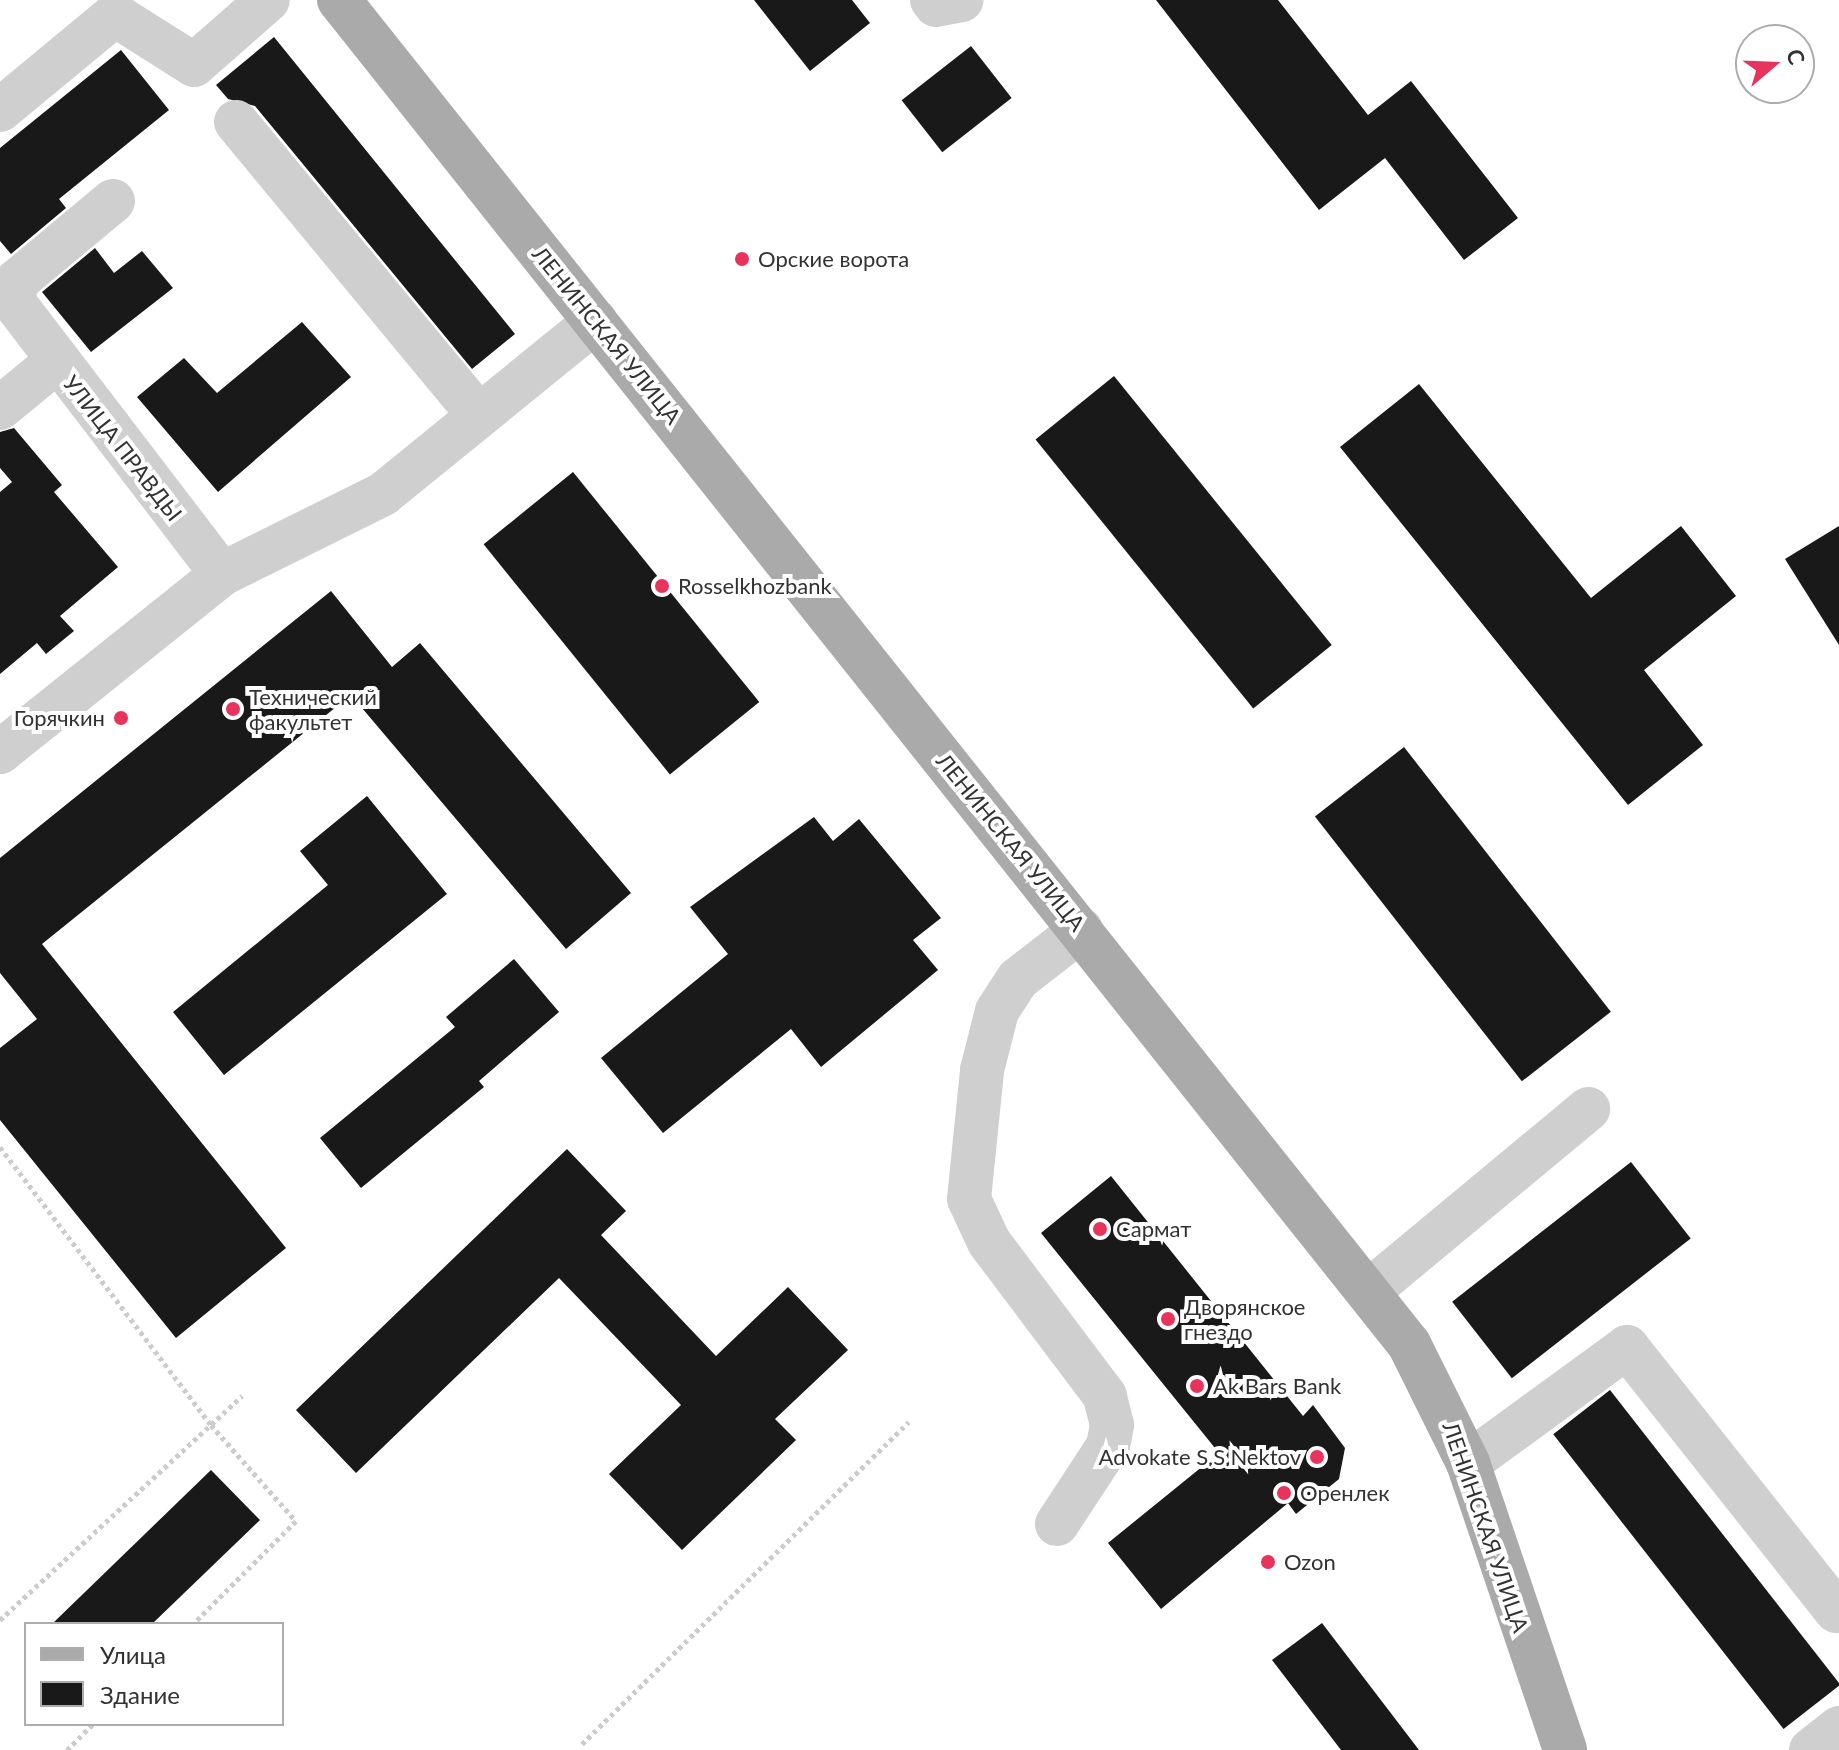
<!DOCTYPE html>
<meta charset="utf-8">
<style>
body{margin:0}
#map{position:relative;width:1839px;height:1750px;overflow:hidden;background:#fff;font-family:Lato,sans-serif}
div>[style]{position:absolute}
.building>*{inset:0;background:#191919;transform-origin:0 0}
.path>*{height:5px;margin-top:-2.5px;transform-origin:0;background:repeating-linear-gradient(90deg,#ccc 0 4px,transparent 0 8px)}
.minor>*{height:44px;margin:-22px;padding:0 22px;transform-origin:22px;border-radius:22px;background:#cfcfcf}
.major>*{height:44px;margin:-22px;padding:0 22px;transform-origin:22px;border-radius:22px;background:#aaa}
.dots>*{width:22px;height:22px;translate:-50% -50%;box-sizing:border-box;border:4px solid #fff;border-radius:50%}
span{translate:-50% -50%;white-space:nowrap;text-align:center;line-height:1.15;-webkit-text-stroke:8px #fff;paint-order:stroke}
.poi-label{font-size:22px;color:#323232}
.left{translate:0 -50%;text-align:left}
.right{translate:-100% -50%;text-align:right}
.street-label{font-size:22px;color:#323232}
.legend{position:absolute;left:24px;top:1622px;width:260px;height:104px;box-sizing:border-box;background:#fff;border:2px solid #adadad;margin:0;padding:10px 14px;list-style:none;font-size:24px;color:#323232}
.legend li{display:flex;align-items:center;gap:16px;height:40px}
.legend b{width:40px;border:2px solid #adadad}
.north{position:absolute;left:1735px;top:24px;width:80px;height:80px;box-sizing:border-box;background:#fff;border:2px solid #adadad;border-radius:50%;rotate:71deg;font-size:22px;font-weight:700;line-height:32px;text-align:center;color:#323232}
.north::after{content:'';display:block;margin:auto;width:28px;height:36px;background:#e8345d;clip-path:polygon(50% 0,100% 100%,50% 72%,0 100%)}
</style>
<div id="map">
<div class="building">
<i style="clip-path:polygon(754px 0,852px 0,870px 23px,810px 71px)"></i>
<i style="clip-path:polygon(1156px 0,1278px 0,1368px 115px,1411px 81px,1518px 218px,1464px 260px,1385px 158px,1319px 210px)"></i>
<i style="clip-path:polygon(274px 37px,515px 334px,472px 369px,255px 106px,228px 99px,216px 85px)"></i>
<i style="left:971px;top:46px;width:66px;height:88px;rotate:52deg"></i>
<i style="clip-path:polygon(121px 50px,169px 110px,59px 199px,66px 208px,11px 254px,0 241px,0 148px)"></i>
<i style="clip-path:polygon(95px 248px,114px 273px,142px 251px,173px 288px,91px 352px,42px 292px)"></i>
<i style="clip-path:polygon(302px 322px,351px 377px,218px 492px,137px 397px,184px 358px,217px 393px)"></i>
<i style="left:1114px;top:376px;width:346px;height:101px;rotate:51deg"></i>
<i style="clip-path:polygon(1419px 384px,1591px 598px,1681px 526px,1736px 596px,1644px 670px,1703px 745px,1628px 805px,1340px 447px)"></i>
<i style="clip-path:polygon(14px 428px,62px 485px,54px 492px,118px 567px,60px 616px,74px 631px,46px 654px,37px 643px,0 674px,0 492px,12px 482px,0 468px,0 432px)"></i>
<i style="left:573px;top:472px;width:296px;height:115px;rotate:51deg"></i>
<i style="clip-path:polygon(1839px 526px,1839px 645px,1785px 559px)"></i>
<i style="clip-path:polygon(331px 591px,392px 667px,420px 643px,631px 893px,566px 949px,351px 695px,42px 944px,286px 1248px,176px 1338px,0 1120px,0 1048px,37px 1019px,0 973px,0 858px)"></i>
<i style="left:1404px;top:747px;width:336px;height:113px;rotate:52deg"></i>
<i style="clip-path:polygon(367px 796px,447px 894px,224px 1075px,173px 1012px,328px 885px,300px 851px)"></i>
<i style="clip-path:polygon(814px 817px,833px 841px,859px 819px,941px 918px,913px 940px,938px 970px,821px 1067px,791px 1029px,663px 1133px,601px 1058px,728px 954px,690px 907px)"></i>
<i style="clip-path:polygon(514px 959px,559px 1012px,479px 1081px,484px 1087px,361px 1188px,320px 1138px,455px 1027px,446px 1017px)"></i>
<i style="clip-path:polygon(567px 1149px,626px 1211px,601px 1235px,716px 1356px,788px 1287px,848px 1350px,775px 1419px,796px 1440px,682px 1550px,609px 1474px,681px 1405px,559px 1278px,356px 1473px,296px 1410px)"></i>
<i style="left:1631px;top:1162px;width:97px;height:227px;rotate:52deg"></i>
<i style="clip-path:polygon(1111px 1176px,1303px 1416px,1313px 1405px,1345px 1448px,1339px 1479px,1296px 1514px,1288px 1503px,1161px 1609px,1108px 1543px,1219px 1453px,1041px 1233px)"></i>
<i style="left:1610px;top:1390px;width:374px;height:72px;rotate:52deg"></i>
<i style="clip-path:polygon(211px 1470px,260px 1520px,152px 1624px,52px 1624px)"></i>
<i style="clip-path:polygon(1322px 1623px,1419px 1750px,1341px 1750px,1272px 1660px)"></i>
</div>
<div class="path">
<i style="left:0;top:1147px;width:349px;rotate:52.8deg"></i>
<i style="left:211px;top:1425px;width:128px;rotate:48.5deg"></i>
<i style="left:296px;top:1521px;width:146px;rotate:135deg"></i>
<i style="left:0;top:1620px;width:330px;rotate:-42.8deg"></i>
<i style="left:582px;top:1744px;width:459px;rotate:-44.6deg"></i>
<i style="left:67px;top:1750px;width:37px;rotate:-45deg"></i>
</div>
<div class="minor">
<i style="left:932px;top:0;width:6px;rotate:51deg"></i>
<i style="left:936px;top:5px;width:26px;rotate:-11deg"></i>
<i style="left:0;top:110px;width:149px;rotate:-39.6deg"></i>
<i style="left:115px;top:15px;width:93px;rotate:32.3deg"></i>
<i style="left:194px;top:65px;width:98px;rotate:-41.3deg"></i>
<i style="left:236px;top:122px;width:381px;rotate:50.4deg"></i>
<i style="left:113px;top:201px;width:125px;rotate:140.2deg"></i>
<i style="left:17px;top:281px;width:20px;rotate:101deg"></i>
<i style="left:13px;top:301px;width:344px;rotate:52.6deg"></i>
<i style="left:0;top:408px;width:72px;rotate:-39.4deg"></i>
<i style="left:0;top:752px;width:285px;rotate:-38.7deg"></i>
<i style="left:222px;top:574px;width:180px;rotate:-26.4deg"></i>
<i style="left:383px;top:494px;width:274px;rotate:-39.1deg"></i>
<i style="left:1369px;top:1291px;width:285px;rotate:-39.7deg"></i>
<i style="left:1468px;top:1463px;width:197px;rotate:-36.1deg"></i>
<i style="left:1627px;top:1347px;width:337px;rotate:51.6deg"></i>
<i style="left:1057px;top:1524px;width:93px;rotate:-56.8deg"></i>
<i style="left:1108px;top:1446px;width:21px;rotate:-79deg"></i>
<i style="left:1112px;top:1425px;width:30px;rotate:-104deg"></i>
<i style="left:1105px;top:1396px;width:193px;rotate:-127deg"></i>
<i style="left:989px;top:1242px;width:47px;rotate:-114.9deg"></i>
<i style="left:969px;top:1199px;width:130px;rotate:-84.2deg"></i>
<i style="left:982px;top:1070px;width:61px;rotate:-75.7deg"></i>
<i style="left:997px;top:1011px;width:38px;rotate:-57deg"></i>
<i style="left:1018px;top:979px;width:80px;rotate:-37.9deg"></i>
<i style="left:1811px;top:1750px;width:36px;rotate:-38deg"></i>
</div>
<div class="major">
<i style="left:339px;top:0;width:1718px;rotate:51.48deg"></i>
<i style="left:1409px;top:1344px;width:133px;rotate:63.6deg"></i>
<i style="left:1468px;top:1463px;width:303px;rotate:71.3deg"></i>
</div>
<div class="dots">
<i style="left:742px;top:259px;background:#e8345d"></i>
<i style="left:662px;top:586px;background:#e8345d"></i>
<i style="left:233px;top:709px;background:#e8345d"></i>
<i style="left:121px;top:718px;background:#e8345d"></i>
<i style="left:1100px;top:1229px;background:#e8345d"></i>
<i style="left:1168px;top:1319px;background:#e8345d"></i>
<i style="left:1197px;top:1386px;background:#e8345d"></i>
<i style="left:1317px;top:1457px;background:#e8345d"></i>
<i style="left:1284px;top:1493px;background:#e8345d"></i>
<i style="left:1268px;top:1562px;background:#e8345d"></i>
</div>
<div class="poi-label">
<span class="left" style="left:758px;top:259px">Орские ворота</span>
<span class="left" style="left:678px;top:586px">Rosselkhozbank</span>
<span class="left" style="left:249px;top:709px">Технический<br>факультет</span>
<span class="right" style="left:105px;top:718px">Горячкин</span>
<span class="left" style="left:1116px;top:1229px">Сармат</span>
<span class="left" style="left:1184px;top:1319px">Дворянское<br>гнездо</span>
<span class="left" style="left:1213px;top:1386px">Ak Bars Bank</span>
<span class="right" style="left:1301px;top:1457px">Advokate S.S.Nektov</span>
<span class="left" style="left:1300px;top:1493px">Оренлек</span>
<span class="left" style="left:1284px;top:1562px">Ozon</span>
</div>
<div class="street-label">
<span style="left:607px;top:335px;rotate:51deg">ЛЕНИНСКАЯ УЛИЦА</span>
<span style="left:123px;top:448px;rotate:52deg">УЛИЦА ПРАВДЫ</span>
<span style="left:1011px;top:842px;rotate:51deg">ЛЕНИНСКАЯ УЛИЦА</span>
<span style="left:1486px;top:1527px;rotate:71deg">ЛЕНИНСКАЯ УЛИЦА</span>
</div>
<ul class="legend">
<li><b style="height:10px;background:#aaa"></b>Улица</li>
<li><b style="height:22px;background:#191919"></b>Здание</li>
</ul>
<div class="north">С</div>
</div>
